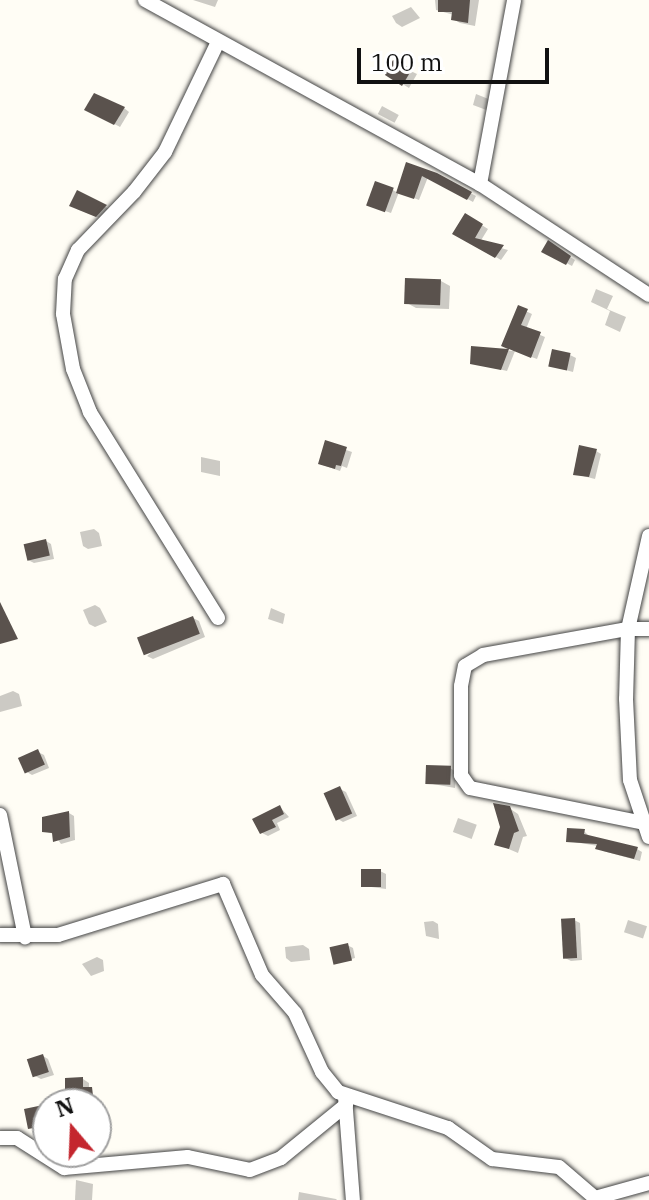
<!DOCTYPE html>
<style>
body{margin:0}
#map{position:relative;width:649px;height:1200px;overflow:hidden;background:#fffdf5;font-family:"IBM Plex Serif",serif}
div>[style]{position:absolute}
.shadow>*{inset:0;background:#0003;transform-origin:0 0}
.building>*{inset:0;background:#5a524d;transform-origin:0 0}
.roads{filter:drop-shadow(0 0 2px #444) drop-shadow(0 0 2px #444)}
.minor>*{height:14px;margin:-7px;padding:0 7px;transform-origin:7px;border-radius:7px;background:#fff}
span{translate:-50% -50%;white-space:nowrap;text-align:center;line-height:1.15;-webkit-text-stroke:8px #fff;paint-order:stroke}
.north{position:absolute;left:32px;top:1088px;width:80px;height:80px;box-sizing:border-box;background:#fff;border:2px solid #a0a0a0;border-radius:50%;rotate:341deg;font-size:22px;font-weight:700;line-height:32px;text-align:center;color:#111}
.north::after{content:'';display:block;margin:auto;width:28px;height:36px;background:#c4262e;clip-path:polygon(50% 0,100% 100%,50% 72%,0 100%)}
.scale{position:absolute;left:357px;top:48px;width:192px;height:36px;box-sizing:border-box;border:4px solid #111;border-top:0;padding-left:10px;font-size:24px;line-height:28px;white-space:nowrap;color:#111;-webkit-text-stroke:6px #fff;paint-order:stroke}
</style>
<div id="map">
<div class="shadow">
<i style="clip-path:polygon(193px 0,218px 0,215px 7px)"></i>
<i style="clip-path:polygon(435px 0,479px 0,475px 26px,460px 23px,453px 19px,454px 15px,436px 10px)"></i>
<i style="clip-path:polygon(411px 7px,420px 18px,402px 27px,396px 23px,392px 16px)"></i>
<i style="clip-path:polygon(394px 63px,417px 74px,409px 88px,388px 75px)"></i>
<i style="clip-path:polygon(476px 94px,491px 100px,489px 111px,473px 105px)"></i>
<i style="left:382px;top:106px;width:19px;height:9px;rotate:28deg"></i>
<i style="clip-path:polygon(124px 108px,129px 112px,120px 127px,87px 109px)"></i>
<i style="clip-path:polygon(408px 165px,436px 175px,476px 196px,473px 202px,428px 177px,419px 200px,399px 192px,391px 213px,374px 207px,393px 190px,398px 193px)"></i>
<i style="clip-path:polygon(78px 192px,111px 210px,102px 219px,77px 209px)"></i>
<i style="clip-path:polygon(466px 215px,488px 229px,480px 242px,508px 250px,501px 260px,455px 233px)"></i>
<i style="clip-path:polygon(548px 243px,575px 260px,572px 266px,544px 251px)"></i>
<i style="clip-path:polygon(441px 281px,450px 286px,449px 309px,416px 308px,407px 303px)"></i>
<i style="clip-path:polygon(596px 289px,613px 296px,607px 309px,626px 317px,620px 332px,605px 325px,610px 311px,591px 302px)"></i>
<i style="clip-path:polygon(519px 308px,532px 314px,526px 329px,545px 337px,537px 359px,515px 351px,507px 371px,472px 363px,473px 348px,514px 351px,503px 345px)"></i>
<i style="clip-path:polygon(570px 355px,576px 358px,573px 372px,551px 366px)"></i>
<i style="clip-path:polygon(326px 443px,352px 452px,347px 468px,342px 466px,340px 471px,320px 464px)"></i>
<i style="clip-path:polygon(596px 451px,601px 454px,595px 479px,575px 474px)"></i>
<i style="clip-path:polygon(201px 457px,220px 461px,220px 476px,201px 472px)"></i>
<i style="clip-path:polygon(94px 529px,99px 533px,102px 546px,88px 549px,83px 546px,80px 532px)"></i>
<i style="clip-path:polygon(46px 541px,51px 544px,54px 559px,34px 563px,28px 560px)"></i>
<i style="clip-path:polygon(95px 605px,100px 608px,107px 622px,95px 627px,89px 624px,83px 610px)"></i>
<i style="clip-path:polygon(271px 608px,285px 614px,283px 624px,268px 619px)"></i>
<i style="clip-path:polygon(193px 618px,199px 621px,205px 637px,153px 659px,147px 656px)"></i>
<i style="clip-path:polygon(13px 691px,19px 694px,22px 706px,0 712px,0 696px)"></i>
<i style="clip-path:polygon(38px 752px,44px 755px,49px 768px,32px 775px,27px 772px)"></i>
<i style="clip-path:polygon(450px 768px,456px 772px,455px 788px,427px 783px)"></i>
<i style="clip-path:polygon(340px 789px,346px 792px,357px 816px,343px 822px,338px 819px)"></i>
<i style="clip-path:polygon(280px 807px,289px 817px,277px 823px,280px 830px,268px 836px,262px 833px)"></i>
<i style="clip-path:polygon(509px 808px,518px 814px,527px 836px,523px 837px,518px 853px,497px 844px)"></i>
<i style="clip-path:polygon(69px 813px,74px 816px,75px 840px,61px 844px,54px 834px,44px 831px)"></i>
<i style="left:458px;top:818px;width:20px;height:15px;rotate:20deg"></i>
<i style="clip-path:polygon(584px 831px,590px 837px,637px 849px,642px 852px,640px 861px,603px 851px,598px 846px,568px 841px)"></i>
<i style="clip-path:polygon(380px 871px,386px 874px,386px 889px,364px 886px)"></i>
<i style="clip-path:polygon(574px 920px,580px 923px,582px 960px,571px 961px,565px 958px)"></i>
<i style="left:628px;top:920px;width:20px;height:13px;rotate:18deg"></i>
<i style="clip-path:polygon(433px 921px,438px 924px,439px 939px,426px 936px,424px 922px)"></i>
<i style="clip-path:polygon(303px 945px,309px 949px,310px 960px,291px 962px,286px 958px,285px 947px)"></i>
<i style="clip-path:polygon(347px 945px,353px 948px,355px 958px,334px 964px)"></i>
<i style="clip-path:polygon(97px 957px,103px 960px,104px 971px,91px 976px,82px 964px)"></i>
<i style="clip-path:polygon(43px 1056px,48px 1059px,54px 1075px,41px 1079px,35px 1076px)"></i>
<i style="clip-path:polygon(83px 1079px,89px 1083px,89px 1104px,57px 1104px,67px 1102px)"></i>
<i style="clip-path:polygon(96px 1112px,100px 1114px,101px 1127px,96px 1128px)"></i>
<i style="clip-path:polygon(76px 1180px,93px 1184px,92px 1200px,75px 1200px)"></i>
<i style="clip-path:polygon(299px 1192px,336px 1199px,337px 1200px,298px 1200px)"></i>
</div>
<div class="building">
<i style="clip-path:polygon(438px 0,470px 0,468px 23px,451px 20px,452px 12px,438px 12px)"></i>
<i style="clip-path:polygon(393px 60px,412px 69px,402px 86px,385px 75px)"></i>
<i style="clip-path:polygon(94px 93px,125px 107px,114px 125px,84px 110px)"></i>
<i style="clip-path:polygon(406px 162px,437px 173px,472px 192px,467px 200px,422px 176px,414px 199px,396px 193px)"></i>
<i style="left:375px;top:181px;width:20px;height:26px;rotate:20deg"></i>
<i style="clip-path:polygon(77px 190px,107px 205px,96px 217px,69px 206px)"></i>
<i style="clip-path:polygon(465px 213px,483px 224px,475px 238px,504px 245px,495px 258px,452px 234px)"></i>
<i style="clip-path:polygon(548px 240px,571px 256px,566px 265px,541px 252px)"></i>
<i style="left:405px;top:278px;width:36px;height:26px;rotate:2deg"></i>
<i style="clip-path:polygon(518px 305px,528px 309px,521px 325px,541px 332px,531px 358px,509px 349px,501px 370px,470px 364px,471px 346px,508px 349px,501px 346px)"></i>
<i style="left:552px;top:349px;width:19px;height:18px;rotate:12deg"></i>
<i style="clip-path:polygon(325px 440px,347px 447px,341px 466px,336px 465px,335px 469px,318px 464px)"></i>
<i style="clip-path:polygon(579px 445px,597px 449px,589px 477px,573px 475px)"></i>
<i style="left:46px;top:539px;width:17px;height:23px;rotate:77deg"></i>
<i style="clip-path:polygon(0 602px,18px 639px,0 644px)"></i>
<i style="left:193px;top:616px;width:19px;height:60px;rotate:69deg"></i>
<i style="left:38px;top:749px;width:17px;height:22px;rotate:66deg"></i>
<i style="left:426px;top:765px;width:25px;height:19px;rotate:2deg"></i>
<i style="left:340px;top:786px;width:30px;height:18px;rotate:66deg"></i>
<i style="clip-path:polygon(493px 803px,510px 806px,519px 831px,514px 833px,509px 849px,494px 845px,500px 827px)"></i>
<i style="clip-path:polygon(280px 805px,284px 814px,272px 820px,276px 827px,260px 834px,252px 819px)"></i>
<i style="clip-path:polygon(69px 811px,70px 837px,53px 842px,52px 833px,42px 832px,42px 817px)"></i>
<i style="clip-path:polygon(567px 828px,585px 829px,584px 834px,638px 847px,634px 859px,595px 849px,597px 844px,566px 842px)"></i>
<i style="left:361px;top:869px;width:20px;height:18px"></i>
<i style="left:575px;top:918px;width:40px;height:14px;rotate:87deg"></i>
<i style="left:348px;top:943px;width:18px;height:19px;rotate:77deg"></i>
<i style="left:43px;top:1054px;width:19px;height:17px;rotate:72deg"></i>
<i style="clip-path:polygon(83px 1077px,83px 1087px,92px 1087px,94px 1104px,65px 1104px,65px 1078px)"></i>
<i style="clip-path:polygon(48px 1104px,48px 1146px,40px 1141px,39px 1127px,28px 1129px,24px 1109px)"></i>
</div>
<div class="roads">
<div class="minor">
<i style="left:145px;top:0;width:382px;rotate:28.8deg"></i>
<i style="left:480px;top:184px;width:202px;rotate:33.3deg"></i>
<i style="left:480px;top:184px;width:187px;rotate:-79.5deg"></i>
<i style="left:649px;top:536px;width:95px;rotate:102.7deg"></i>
<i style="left:628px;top:629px;width:70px;rotate:91.6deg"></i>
<i style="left:626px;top:699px;width:81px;rotate:87.2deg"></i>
<i style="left:630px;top:780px;width:60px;rotate:71.6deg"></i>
<i style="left:218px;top:618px;width:243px;rotate:-121.9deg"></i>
<i style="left:90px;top:412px;width:46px;rotate:-111.6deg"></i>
<i style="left:73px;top:369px;width:56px;rotate:-100.3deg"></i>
<i style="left:63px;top:314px;width:35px;rotate:-87deg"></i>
<i style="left:65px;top:279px;width:32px;rotate:-66deg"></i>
<i style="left:78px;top:250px;width:81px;rotate:-46deg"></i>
<i style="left:134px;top:192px;width:51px;rotate:-52.2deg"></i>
<i style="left:165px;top:152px;width:122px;rotate:-64.3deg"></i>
<i style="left:0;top:815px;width:125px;rotate:78.4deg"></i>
<i style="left:644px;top:823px;width:177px;rotate:-168.6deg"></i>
<i style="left:470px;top:788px;width:16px;rotate:-125deg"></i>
<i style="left:461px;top:775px;width:89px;rotate:-90deg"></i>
<i style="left:461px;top:686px;width:20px;rotate:-79deg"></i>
<i style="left:465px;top:666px;width:21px;rotate:-31deg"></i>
<i style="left:483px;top:655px;width:147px;rotate:-10.2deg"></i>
<i style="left:628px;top:629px;width:21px"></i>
<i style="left:0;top:935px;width:58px"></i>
<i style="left:58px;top:935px;width:173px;rotate:-17.2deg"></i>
<i style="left:223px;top:884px;width:99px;rotate:66.8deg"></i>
<i style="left:262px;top:975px;width:50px;rotate:49deg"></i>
<i style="left:295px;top:1013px;width:65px;rotate:65.4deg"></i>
<i style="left:322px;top:1072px;width:26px;rotate:51deg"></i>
<i style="left:338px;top:1092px;width:116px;rotate:18.1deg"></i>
<i style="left:448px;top:1128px;width:54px;rotate:35.2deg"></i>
<i style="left:492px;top:1159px;width:67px;rotate:6.8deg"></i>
<i style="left:559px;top:1167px;width:48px;rotate:40.7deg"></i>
<i style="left:595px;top:1198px;width:56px;rotate:-15.5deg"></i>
<i style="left:345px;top:1097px;width:103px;rotate:85.6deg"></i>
<i style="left:0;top:1138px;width:17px"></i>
<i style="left:17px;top:1138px;width:56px;rotate:32.6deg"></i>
<i style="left:64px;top:1168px;width:124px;rotate:-5.1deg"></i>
<i style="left:188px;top:1157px;width:63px;rotate:11.8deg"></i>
<i style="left:250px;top:1170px;width:33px;rotate:-21deg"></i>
<i style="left:281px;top:1158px;width:84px;rotate:-39.2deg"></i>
</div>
</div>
<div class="north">N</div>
<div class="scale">100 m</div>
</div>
